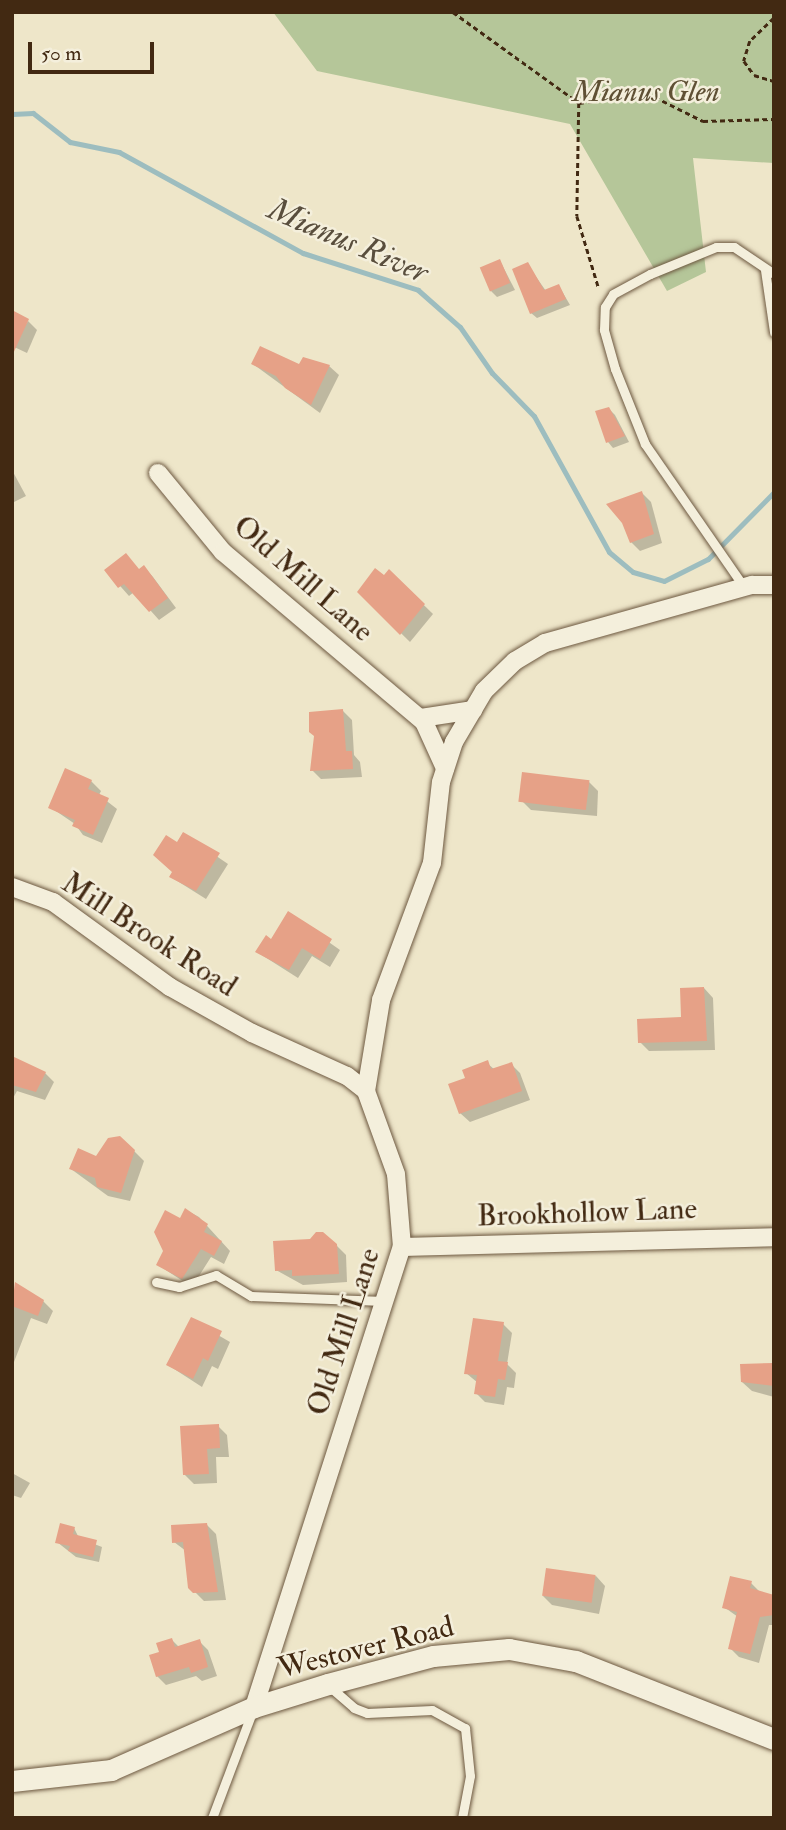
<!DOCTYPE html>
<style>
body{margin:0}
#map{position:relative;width:786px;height:1830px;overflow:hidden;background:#eee6c9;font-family:"IM FELL Double Pica",serif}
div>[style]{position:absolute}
.green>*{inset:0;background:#b5c699}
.shadow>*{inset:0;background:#0003}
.stream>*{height:5px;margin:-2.5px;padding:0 2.5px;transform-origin:2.5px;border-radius:2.5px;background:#9dbdbf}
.building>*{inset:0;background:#e6a187;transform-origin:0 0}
.path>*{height:2.5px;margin-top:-1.25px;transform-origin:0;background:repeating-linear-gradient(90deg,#422912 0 5px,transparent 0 8.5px)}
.roads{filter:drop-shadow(0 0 2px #6d5840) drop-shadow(0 0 2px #6d5840)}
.service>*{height:9px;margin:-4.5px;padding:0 4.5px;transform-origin:4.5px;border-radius:4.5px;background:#f4efdc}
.minor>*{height:18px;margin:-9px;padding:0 9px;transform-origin:9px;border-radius:9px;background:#f4efdc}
.tertiary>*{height:21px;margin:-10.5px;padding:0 10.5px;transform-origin:10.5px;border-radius:10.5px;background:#f4efdc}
span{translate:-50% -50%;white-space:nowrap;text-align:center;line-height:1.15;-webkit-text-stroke:5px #f4efdc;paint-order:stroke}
.park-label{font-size:30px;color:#5f5034;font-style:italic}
.street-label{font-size:30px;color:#422912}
.water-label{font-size:32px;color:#594e3d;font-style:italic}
.frame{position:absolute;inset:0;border:14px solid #422912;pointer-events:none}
.scale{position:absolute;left:28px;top:42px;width:126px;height:32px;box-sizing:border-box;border:4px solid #422912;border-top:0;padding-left:9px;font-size:21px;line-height:24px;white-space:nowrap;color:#422912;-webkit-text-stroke:5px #f4efdc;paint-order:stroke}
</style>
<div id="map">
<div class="green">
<i style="clip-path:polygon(273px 12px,774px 12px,774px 163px,693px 158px,706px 272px,667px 291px,570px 124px,317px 71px)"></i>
</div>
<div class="shadow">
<i style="clip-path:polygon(500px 261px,515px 290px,497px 297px,491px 291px)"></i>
<i style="clip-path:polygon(527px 264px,546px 291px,559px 286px,570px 305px,537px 318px,531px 313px)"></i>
<i style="clip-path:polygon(28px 321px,37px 330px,27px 353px,12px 346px)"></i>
<i style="clip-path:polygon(253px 364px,329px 366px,339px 375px,320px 413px)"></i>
<i style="clip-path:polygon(609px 409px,615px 415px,629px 442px,613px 448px,608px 442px)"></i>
<i style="clip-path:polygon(12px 470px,26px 496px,12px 503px)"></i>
<i style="clip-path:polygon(642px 493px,651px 502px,662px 543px,640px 551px,631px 542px)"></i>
<i style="clip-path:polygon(126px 555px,140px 571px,144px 567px,153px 577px,176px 608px,159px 620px,134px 592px,129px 596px,106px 570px)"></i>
<i style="clip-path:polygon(390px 572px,433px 614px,410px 642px,359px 592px)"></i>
<i style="clip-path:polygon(343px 711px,352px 720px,354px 755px,360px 762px,362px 777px,321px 779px,312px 770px)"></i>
<i style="clip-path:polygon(524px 774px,589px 782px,598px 791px,597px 816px,531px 810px,522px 801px)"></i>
<i style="clip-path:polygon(91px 781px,101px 791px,99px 795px,117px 809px,102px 843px,83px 835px,75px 824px,50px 807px)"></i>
<i style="clip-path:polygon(184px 834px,228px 864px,206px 899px,171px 877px)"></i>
<i style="clip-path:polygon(289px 914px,340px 950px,330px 967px,312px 956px,298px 978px,257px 952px,272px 941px)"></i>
<i style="clip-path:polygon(704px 988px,713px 998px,715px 1050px,649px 1051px,640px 1042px,683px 1019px)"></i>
<i style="clip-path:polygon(12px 1060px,45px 1073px,54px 1082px,45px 1100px,17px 1091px,12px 1100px)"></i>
<i style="clip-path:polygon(487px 1063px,495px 1070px,511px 1064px,520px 1073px,530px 1100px,470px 1122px,460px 1113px,467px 1080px)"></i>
<i style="clip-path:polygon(134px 1151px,144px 1161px,130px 1201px,108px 1196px,71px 1169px)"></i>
<i style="clip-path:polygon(186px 1210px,199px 1217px,230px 1251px,224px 1264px,211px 1257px,192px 1287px,158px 1265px)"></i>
<i style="clip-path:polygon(336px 1245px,346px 1255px,347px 1282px,303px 1285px,276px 1270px)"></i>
<i style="clip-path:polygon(12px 1289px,43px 1301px,53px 1311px,47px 1324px,31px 1318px,14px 1362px)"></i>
<i style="clip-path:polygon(192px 1320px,230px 1342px,218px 1369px,212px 1366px,202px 1387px,168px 1365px)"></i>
<i style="clip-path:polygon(503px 1324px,512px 1333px,507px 1364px,516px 1373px,514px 1388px,507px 1387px,504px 1405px,485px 1402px,476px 1393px,478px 1383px,466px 1373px)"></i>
<i style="clip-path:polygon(774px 1365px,774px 1397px,752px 1391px,742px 1382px)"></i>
<i style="clip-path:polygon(218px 1426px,227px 1435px,229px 1457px,216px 1457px,217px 1483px,194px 1484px,184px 1474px)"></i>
<i style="clip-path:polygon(12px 1473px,30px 1483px,21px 1498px,12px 1495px)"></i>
<i style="clip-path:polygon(206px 1524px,216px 1534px,226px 1600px,204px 1601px,190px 1587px,186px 1551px,174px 1542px)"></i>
<i style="clip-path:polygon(74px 1528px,79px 1538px,102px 1547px,99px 1562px,76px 1557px,57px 1542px)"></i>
<i style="clip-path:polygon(596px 1576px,605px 1586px,599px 1614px,552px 1605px,543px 1596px)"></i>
<i style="clip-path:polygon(751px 1583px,761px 1593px,774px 1596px,774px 1625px,769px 1625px,759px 1663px,739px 1657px,730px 1648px,738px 1617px,724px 1607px)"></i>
<i style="clip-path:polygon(172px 1640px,179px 1647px,199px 1641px,208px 1650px,217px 1676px,202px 1681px,196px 1676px,166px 1685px,157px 1676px)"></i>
</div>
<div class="stream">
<i style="left:12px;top:114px;width:21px;rotate:-3deg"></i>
<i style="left:33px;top:113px;width:47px;rotate:38.1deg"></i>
<i style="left:70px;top:142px;width:50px;rotate:11.5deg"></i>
<i style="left:119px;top:152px;width:210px;rotate:28.8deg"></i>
<i style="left:303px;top:253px;width:121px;rotate:17.8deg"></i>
<i style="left:418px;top:290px;width:56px;rotate:41.4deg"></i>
<i style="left:460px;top:327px;width:56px;rotate:55.2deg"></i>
<i style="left:492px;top:373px;width:60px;rotate:45.7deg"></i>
<i style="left:534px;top:416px;width:155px;rotate:61.1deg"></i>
<i style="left:609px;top:552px;width:31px;rotate:40deg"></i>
<i style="left:633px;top:572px;width:32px;rotate:16deg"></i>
<i style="left:664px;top:581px;width:49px;rotate:-26.6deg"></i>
<i style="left:708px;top:559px;width:94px;rotate:-45.4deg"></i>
</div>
<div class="building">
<i style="left:500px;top:259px;width:26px;height:22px;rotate:67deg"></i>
<i style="clip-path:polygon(528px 262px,544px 290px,559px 284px,566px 299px,530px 314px,512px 269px)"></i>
<i style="clip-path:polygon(12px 310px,29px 319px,12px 356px)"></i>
<i style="clip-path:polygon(260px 346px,299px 364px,303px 357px,330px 365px,311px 405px,285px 388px,276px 376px,251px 364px)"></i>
<i style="clip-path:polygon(609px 407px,625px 436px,606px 443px,595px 411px)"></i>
<i style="clip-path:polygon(642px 491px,654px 534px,630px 543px,622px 523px,606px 504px)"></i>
<i style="clip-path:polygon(126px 553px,139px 569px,144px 565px,168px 598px,149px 612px,124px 584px,118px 588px,104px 570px)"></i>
<i style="clip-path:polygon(375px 568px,384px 575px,389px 569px,425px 604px,400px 635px,357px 592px)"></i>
<i style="clip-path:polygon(343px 709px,346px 751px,352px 751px,353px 769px,310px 771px,314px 736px,309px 732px,309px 712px)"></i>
<i style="clip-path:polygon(65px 768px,92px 780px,88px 789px,109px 798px,93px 835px,72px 826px,75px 820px,48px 808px)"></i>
<i style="left:522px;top:772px;width:68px;height:30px;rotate:7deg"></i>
<i style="clip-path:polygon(183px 832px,220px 853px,196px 891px,169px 877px,172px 872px,153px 855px,166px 835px,177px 842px)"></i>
<i style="clip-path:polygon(288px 911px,332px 939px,320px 959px,302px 948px,289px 970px,255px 952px,266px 935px,271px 939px)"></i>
<i style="clip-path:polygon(704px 987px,707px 1041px,638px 1043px,637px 1019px,681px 1017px,680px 988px)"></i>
<i style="clip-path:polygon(12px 1056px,46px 1072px,36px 1092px,12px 1085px)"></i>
<i style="clip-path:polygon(488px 1060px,491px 1069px,512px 1062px,522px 1091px,459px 1114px,448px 1084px,465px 1078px,462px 1070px)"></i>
<i style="clip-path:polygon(120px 1136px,135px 1150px,121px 1193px,97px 1187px,95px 1178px,69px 1169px,78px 1148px,96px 1156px,108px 1138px)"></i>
<i style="clip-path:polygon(185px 1208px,208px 1224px,204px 1232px,222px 1241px,214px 1256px,201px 1249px,182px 1279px,156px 1265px,163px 1251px,154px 1232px,165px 1210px,180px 1218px)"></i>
<i style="clip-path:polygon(316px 1232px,323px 1232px,337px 1244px,339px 1274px,292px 1276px,292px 1270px,275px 1271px,273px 1241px,310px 1239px)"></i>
<i style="clip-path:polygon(15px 1282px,44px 1300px,38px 1316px,12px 1306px)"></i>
<i style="clip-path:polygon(191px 1317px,222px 1331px,208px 1361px,203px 1358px,193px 1379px,166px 1365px)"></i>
<i style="clip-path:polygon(473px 1318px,504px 1322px,498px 1361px,508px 1362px,505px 1380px,498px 1379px,495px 1397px,474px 1394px,477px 1375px,464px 1374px)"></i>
<i style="clip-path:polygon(774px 1363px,774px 1386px,741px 1382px,740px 1364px)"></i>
<i style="clip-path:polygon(219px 1424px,220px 1448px,207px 1449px,209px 1474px,183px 1475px,180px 1426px)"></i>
<i style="clip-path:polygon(60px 1523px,75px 1527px,73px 1534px,97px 1540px,93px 1557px,68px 1551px,70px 1546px,55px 1543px)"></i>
<i style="clip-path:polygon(207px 1523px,218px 1592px,193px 1593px,188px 1588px,183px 1542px,172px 1543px,171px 1525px)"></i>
<i style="left:546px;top:1568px;width:50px;height:28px;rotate:8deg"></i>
<i style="clip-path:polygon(730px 1576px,752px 1581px,750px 1588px,774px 1595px,774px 1615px,760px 1617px,750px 1654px,728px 1649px,737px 1612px,722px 1608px)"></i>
<i style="clip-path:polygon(172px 1638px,175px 1647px,200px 1639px,208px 1667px,191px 1673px,189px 1667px,156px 1677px,149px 1655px,159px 1652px,156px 1643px)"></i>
</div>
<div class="path">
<i style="left:453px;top:12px;width:155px;rotate:35.8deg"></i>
<i style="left:774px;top:18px;width:33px;rotate:136deg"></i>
<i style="left:750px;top:41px;width:21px;rotate:107deg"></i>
<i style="left:744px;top:61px;width:17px;rotate:54deg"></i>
<i style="left:754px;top:75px;width:21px;rotate:17deg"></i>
<i style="left:579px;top:103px;width:113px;rotate:91deg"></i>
<i style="left:577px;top:216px;width:76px;rotate:73.2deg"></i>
<i style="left:579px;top:103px;width:55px;rotate:-8.4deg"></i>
<i style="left:633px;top:95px;width:22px;rotate:5deg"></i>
<i style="left:655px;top:97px;width:54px;rotate:26.6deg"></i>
<i style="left:703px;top:121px;width:71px;rotate:-1.6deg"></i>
</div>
<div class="roads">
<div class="service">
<i style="left:765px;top:270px;width:63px;rotate:81.7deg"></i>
<i style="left:744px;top:587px;width:174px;rotate:-124.7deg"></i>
<i style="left:645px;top:444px;width:81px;rotate:-111.8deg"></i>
<i style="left:615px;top:369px;width:41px;rotate:-105.8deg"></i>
<i style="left:604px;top:330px;width:23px;rotate:-88deg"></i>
<i style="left:605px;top:307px;width:15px;rotate:-58deg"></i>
<i style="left:613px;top:294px;width:42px;rotate:-28.4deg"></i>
<i style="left:650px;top:274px;width:71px;rotate:-22.2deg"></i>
<i style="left:716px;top:247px;width:18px"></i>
<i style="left:734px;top:247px;width:48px;rotate:34deg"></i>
<i style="left:156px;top:1282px;width:24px;rotate:12deg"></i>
<i style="left:179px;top:1287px;width:39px;rotate:-18deg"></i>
<i style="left:216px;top:1275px;width:41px;rotate:31deg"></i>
<i style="left:251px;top:1296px;width:133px;rotate:2.2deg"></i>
<i style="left:329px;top:1686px;width:33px;rotate:41deg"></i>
<i style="left:354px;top:1708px;width:14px;rotate:21deg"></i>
<i style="left:367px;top:1713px;width:65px;rotate:-2.6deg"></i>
<i style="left:432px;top:1710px;width:38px;rotate:29deg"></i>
<i style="left:465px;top:1728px;width:48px;rotate:84.1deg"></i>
<i style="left:470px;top:1776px;width:43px;rotate:100.8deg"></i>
<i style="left:212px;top:1818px;width:113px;rotate:-69.3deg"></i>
</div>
<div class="minor">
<i style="left:158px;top:473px;width:102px;rotate:50.6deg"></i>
<i style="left:223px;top:552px;width:263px;rotate:40.2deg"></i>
<i style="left:424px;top:722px;width:51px;rotate:65.5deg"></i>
<i style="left:421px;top:718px;width:53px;rotate:-8.7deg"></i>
<i style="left:12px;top:887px;width:44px;rotate:20.1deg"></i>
<i style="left:53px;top:902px;width:145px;rotate:36deg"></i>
<i style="left:170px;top:987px;width:94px;rotate:29.3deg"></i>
<i style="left:252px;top:1033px;width:104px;rotate:24.4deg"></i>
<i style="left:347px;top:1076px;width:24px;rotate:38deg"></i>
<i style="left:402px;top:1247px;width:372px;rotate:-1.5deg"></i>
<i style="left:254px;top:1707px;width:483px;rotate:-72.2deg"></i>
<i style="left:402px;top:1247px;width:73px;rotate:-94.7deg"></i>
<i style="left:396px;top:1174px;width:88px;rotate:-109.9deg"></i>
<i style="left:366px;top:1091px;width:92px;rotate:-80.6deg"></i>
<i style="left:381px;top:1000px;width:146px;rotate:-69.6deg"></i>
<i style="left:432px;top:863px;width:81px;rotate:-83.7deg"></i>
<i style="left:441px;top:782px;width:42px;rotate:-72deg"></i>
<i style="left:454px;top:742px;width:59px;rotate:-59.5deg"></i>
<i style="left:484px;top:691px;width:43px;rotate:-44.1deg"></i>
<i style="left:515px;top:661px;width:35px;rotate:-31deg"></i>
<i style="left:545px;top:643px;width:215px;rotate:-15.7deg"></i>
<i style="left:752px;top:585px;width:22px"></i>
</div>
<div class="tertiary">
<i style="left:12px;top:1781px;width:100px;rotate:-6.3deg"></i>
<i style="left:111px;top:1770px;width:156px;rotate:-23.8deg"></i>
<i style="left:254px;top:1707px;width:77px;rotate:-17.3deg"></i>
<i style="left:328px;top:1684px;width:109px;rotate:-14.9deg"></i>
<i style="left:433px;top:1656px;width:76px;rotate:-5.3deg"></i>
<i style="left:509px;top:1649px;width:68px;rotate:10.2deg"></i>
<i style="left:576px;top:1661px;width:213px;rotate:21.5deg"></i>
</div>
</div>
<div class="park-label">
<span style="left:646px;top:92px">Mianus Glen</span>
</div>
<div class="street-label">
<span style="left:303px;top:579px;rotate:41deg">Old Mill Lane</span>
<span style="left:149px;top:935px;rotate:33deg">Mill Brook Road</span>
<span style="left:587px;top:1213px;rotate:-2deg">Brookhollow Lane</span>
<span style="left:344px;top:1332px;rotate:-72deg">Old Mill Lane</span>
<span style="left:366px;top:1648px;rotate:-14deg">Westover Road</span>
</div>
<div class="water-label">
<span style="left:348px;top:241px;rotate:23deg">Mianus River</span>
</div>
<div class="frame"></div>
<div class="scale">50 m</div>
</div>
